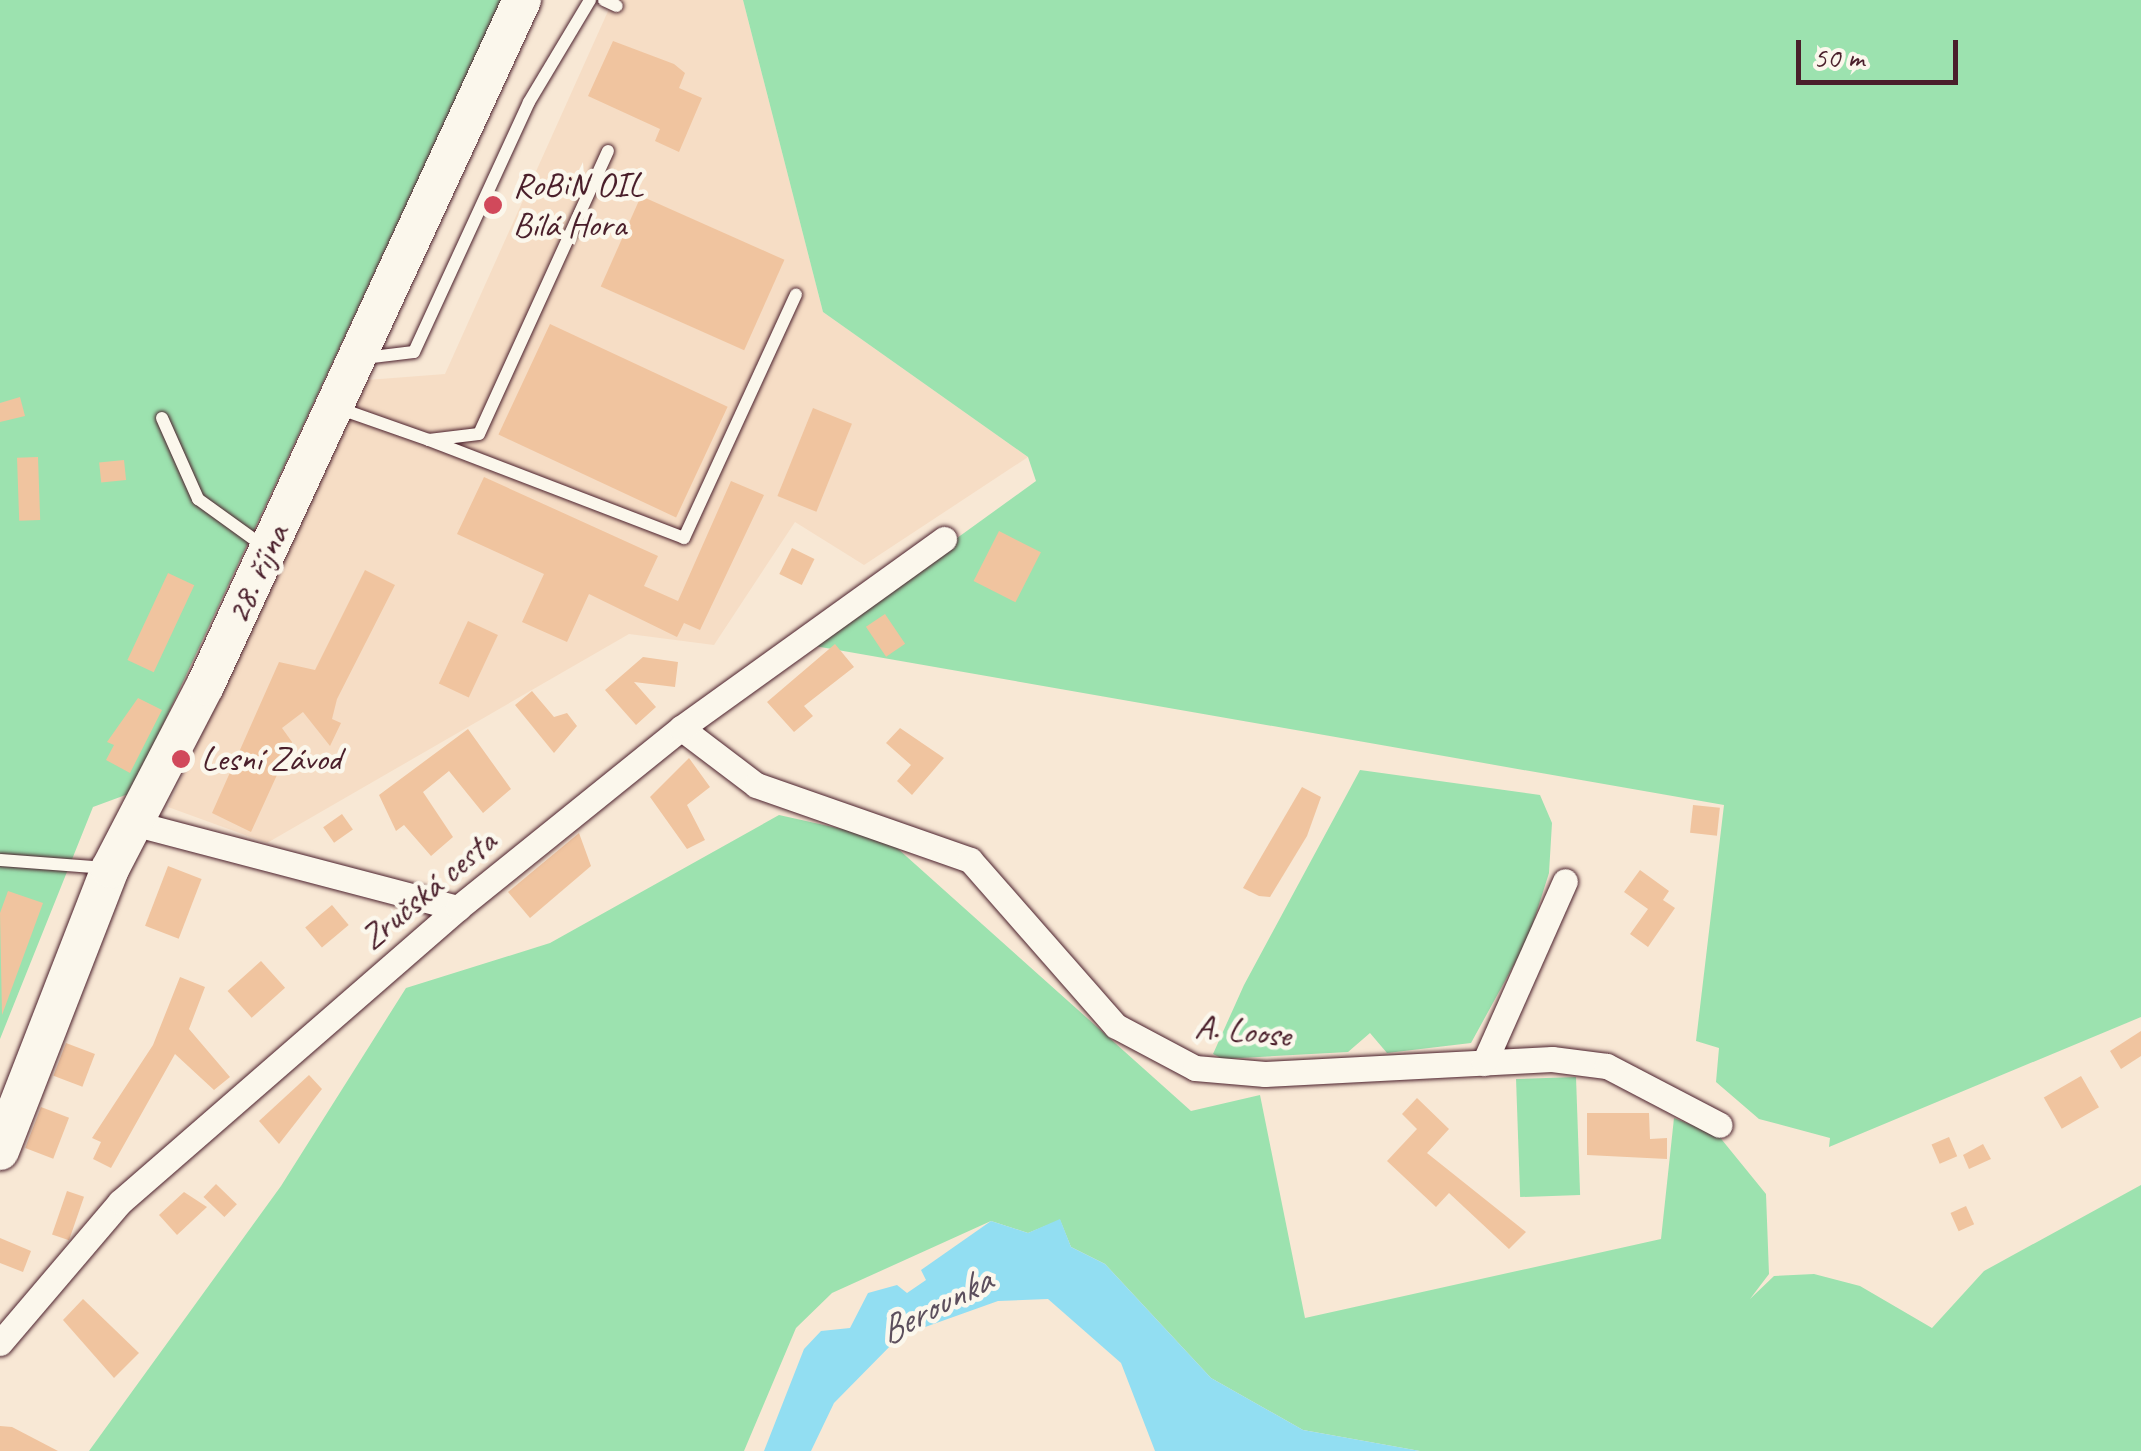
<!DOCTYPE html>
<meta charset="utf-8">
<style>
body{margin:0}
#map{position:relative;width:2141px;height:1451px;overflow:hidden;background:#f8e8d5;font-family:Caveat,sans-serif}
div>[style]{position:absolute}
.built>*{inset:0;background:#f6ddc5}
.green>*{inset:0;background:#9ce2af;transform-origin:0 0}
.water>*{inset:0;background:#92def2}
.building>*{inset:0;background:#f0c49f;transform-origin:0 0}
.roads{filter:drop-shadow(0 0 2px #4a1f2b) drop-shadow(0 0 2px #4a1f2b)}
.service>*{height:12px;margin:-6px;padding:0 6px;transform-origin:6px;border-radius:6px;background:#fbf7ec}
.minor>*{height:25px;margin:-12.5px;padding:0 12.5px;transform-origin:12.5px;border-radius:12.5px;background:#fbf7ec}
.secondary>*{height:38px;margin:-19px;padding:0 19px;transform-origin:19px;border-radius:19px;background:#fbf7ec}
.dots>*{width:28px;height:28px;translate:-50% -50%;box-sizing:border-box;border:5px solid #fbf7ec;border-radius:50%}
span{translate:-50% -50%;white-space:nowrap;text-align:center;line-height:1.15;-webkit-text-stroke:9px #fbf7ec;paint-order:stroke}
.poi-label{font-size:35px;color:#4a1f2b}
.left{translate:0 -50%;text-align:left}
.street-label{font-size:35px;color:#4a1f2b}
.water-label{font-size:38px;color:#5c4f5d;font-style:italic}
.scale{position:absolute;left:1796px;top:40px;width:162px;height:45px;box-sizing:border-box;border:5px solid #4a1f2b;border-top:0;padding-left:12px;font-size:30px;line-height:35px;white-space:nowrap;color:#4a1f2b;-webkit-text-stroke:8px #fbf7ec;paint-order:stroke}
</style>
<div id="map">
<div class="built">
<i style="clip-path:polygon(613px 0,743px 0,823px 312px,1028px 457px,864px 565px,795px 522px,714px 645px,629px 634px,267px 843px,168px 807px,367px 380px,445px 374px)"></i>
</div>
<div class="green">
<i style="clip-path:polygon(0 0,502px 0,131px 793px,93px 807px,0 1039px)"></i>
<i style="clip-path:polygon(743px 0,2141px 0,2141px 1017px,1829px 1147px,1830px 1138px,1759px 1119px,1716px 1082px,1719px 1048px,1696px 1041px,1724px 805px,809px 645px,1036px 481px,1028px 457px,823px 312px)"></i>
<i style="clip-path:polygon(1360px 770px,1540px 795px,1552px 823px,1549px 873px,1528px 939px,1471px 1043px,1387px 1053px,1370px 1033px,1348px 1052px,1223px 1059px,1213px 1054px,1244px 985px)"></i>
<i style="clip-path:polygon(779px 815px,887px 839px,1191px 1111px,1260px 1095px,1305px 1318px,1661px 1239px,1674px 1118px,1718px 1135px,1766px 1194px,1769px 1274px,1750px 1299px,1774px 1276px,1814px 1274px,1860px 1286px,1932px 1328px,1984px 1271px,2141px 1185px,2141px 1451px,1420px 1451px,1303px 1430px,1211px 1378px,1105px 1264px,1071px 1247px,1060px 1220px,1028px 1233px,991px 1221px,832px 1293px,796px 1328px,744px 1451px,89px 1451px,281px 1186px,406px 988px,550px 943px)"></i>
<i style="left:1576px;top:1077px;width:118px;height:60px;rotate:88deg"></i>
</div>
<div class="water">
<i style="clip-path:polygon(1060px 1219px,1071px 1247px,1105px 1264px,1211px 1378px,1303px 1430px,1420px 1451px,1155px 1451px,1121px 1363px,1048px 1299px,998px 1301px,900px 1336px,834px 1403px,811px 1451px,764px 1451px,804px 1349px,821px 1331px,850px 1328px,868px 1293px,897px 1285px,907px 1293px,926px 1280px,921px 1270px,991px 1221px,1028px 1233px)"></i>
</div>
<div class="building">
<i style="clip-path:polygon(613px 41px,674px 64px,685px 73px,679px 88px,702px 98px,679px 152px,655px 141px,660px 129px,588px 96px)"></i>
<i style="left:641px;top:196px;width:157px;height:99px;rotate:24deg"></i>
<i style="left:550px;top:324px;width:196px;height:122px;rotate:25deg"></i>
<i style="clip-path:polygon(20px 397px,25px 416px,0 422px,0 403px)"></i>
<i style="left:813px;top:408px;width:42px;height:95px;rotate:22deg"></i>
<i style="left:38px;top:457px;width:63px;height:21px;rotate:88deg"></i>
<i style="left:124px;top:460px;width:20px;height:25px;rotate:84deg"></i>
<i style="clip-path:polygon(484px 477px,658px 556px,644px 586px,678px 601px,731px 481px,764px 495px,700px 630px,684px 623px,677px 637px,589px 594px,567px 642px,522px 622px,544px 574px,457px 534px)"></i>
<i style="left:999px;top:531px;width:47px;height:56px;rotate:27deg"></i>
<i style="left:792px;top:548px;width:25px;height:29px;rotate:26deg"></i>
<i style="clip-path:polygon(365px 570px,395px 585px,337px 699px,332px 719px,341px 723px,330px 746px,303px 712px,282px 728px,292px 742px,251px 832px,212px 813px,279px 662px,315px 670px)"></i>
<i style="left:168px;top:573px;width:29px;height:96px;rotate:25deg"></i>
<i style="left:885px;top:614px;width:36px;height:23px;rotate:56deg"></i>
<i style="left:468px;top:621px;width:33px;height:69px;rotate:25deg"></i>
<i style="clip-path:polygon(835px 644px,854px 667px,804px 706px,813px 716px,794px 732px,767px 702px)"></i>
<i style="clip-path:polygon(643px 657px,678px 662px,675px 687px,634px 682px,656px 707px,636px 725px,605px 690px)"></i>
<i style="clip-path:polygon(532px 691px,554px 717px,567px 713px,577px 726px,554px 753px,515px 705px)"></i>
<i style="clip-path:polygon(138px 698px,162px 710px,130px 773px,106px 760px,114px 745px,107px 742px)"></i>
<i style="clip-path:polygon(900px 728px,944px 758px,912px 795px,897px 781px,911px 765px,886px 743px)"></i>
<i style="clip-path:polygon(468px 729px,511px 789px,483px 813px,449px 771px,423px 792px,453px 837px,431px 856px,404px 825px,396px 831px,379px 795px)"></i>
<i style="clip-path:polygon(689px 758px,710px 787px,687px 805px,705px 840px,687px 849px,650px 797px)"></i>
<i style="clip-path:polygon(1302px 787px,1321px 797px,1307px 836px,1270px 897px,1259px 896px,1243px 888px)"></i>
<i style="left:1693px;top:805px;width:27px;height:28px;rotate:6deg"></i>
<i style="left:342px;top:814px;width:19px;height:23px;rotate:55deg"></i>
<i style="clip-path:polygon(579px 833px,591px 866px,530px 918px,508px 892px)"></i>
<i style="left:168px;top:866px;width:36px;height:64px;rotate:21deg"></i>
<i style="clip-path:polygon(1640px 870px,1669px 891px,1663px 900px,1675px 908px,1648px 947px,1630px 934px,1648px 909px,1624px 892px)"></i>
<i style="clip-path:polygon(8px 891px,43px 903px,2px 1015px,0 913px)"></i>
<i style="left:332px;top:905px;width:26px;height:35px;rotate:50deg"></i>
<i style="left:261px;top:961px;width:36px;height:45px;rotate:48deg"></i>
<i style="clip-path:polygon(180px 977px,205px 987px,189px 1029px,230px 1077px,214px 1090px,175px 1054px,111px 1168px,93px 1159px,101px 1142px,92px 1138px,153px 1045px)"></i>
<i style="clip-path:polygon(2141px 1031px,2141px 1056px,2121px 1069px,2110px 1051px)"></i>
<i style="left:66px;top:1043px;width:31px;height:35px;rotate:21deg"></i>
<i style="clip-path:polygon(309px 1075px,322px 1089px,279px 1144px,259px 1121px)"></i>
<i style="left:2081px;top:1076px;width:36px;height:43px;rotate:60deg"></i>
<i style="clip-path:polygon(1417px 1098px,1449px 1129px,1427px 1153px,1526px 1232px,1509px 1249px,1449px 1193px,1436px 1207px,1387px 1161px,1417px 1129px,1402px 1114px)"></i>
<i style="left:41px;top:1107px;width:30px;height:44px;rotate:21deg"></i>
<i style="clip-path:polygon(1587px 1113px,1649px 1113px,1650px 1139px,1667px 1138px,1667px 1159px,1587px 1155px)"></i>
<i style="left:1949px;top:1137px;width:21px;height:19px;rotate:67deg"></i>
<i style="clip-path:polygon(1983px 1144px,1991px 1159px,1969px 1169px,1963px 1155px)"></i>
<i style="left:216px;top:1184px;width:29px;height:18px;rotate:44deg"></i>
<i style="left:67px;top:1191px;width:18px;height:46px;rotate:19deg"></i>
<i style="clip-path:polygon(184px 1192px,207px 1207px,177px 1235px,159px 1215px)"></i>
<i style="left:1966px;top:1206px;width:20px;height:17px;rotate:66deg"></i>
<i style="clip-path:polygon(0 1238px,31px 1251px,23px 1272px,0 1263px)"></i>
<i style="clip-path:polygon(83px 1299px,139px 1353px,114px 1378px,63px 1320px)"></i>
<i style="clip-path:polygon(0 1426px,12px 1427px,58px 1451px,0 1451px)"></i>
</div>
<div class="roads">
<div class="service">
<i style="left:604px;top:0;width:14px;rotate:25deg"></i>
<i style="left:364px;top:358px;width:50px;rotate:-6.8deg"></i>
<i style="left:414px;top:352px;width:275px;rotate:-65.3deg"></i>
<i style="left:529px;top:102px;width:119px;rotate:-59.1deg"></i>
<i style="left:338px;top:408px;width:96px;rotate:19.4deg"></i>
<i style="left:429px;top:440px;width:50px;rotate:-6.8deg"></i>
<i style="left:479px;top:434px;width:311px;rotate:-65.5deg"></i>
<i style="left:162px;top:418px;width:89px;rotate:66deg"></i>
<i style="left:198px;top:499px;width:84px;rotate:35.8deg"></i>
<i style="left:429px;top:440px;width:273px;rotate:21deg"></i>
<i style="left:684px;top:538px;width:268px;rotate:-65.3deg"></i>
<i style="left:0;top:860px;width:107px;rotate:4.3deg"></i>
</div>
<div class="minor">
<i style="left:681px;top:728px;width:94px;rotate:37.2deg"></i>
<i style="left:756px;top:785px;width:227px;rotate:19.3deg"></i>
<i style="left:970px;top:860px;width:221px;rotate:48.7deg"></i>
<i style="left:1116px;top:1026px;width:89px;rotate:28deg"></i>
<i style="left:1195px;top:1068px;width:70px;rotate:4.9deg"></i>
<i style="left:1265px;top:1074px;width:287px;rotate:-3deg"></i>
<i style="left:1552px;top:1059px;width:55px;rotate:7.3deg"></i>
<i style="left:1607px;top:1066px;width:127px;rotate:27.6deg"></i>
<i style="left:133px;top:823px;width:336px;rotate:14.7deg"></i>
<i style="left:1484px;top:1063px;width:199px;rotate:-66deg"></i>
<i style="left:0;top:1343px;width:185px;rotate:-49.6deg"></i>
<i style="left:120px;top:1202px;width:448px;rotate:-41deg"></i>
<i style="left:458px;top:908px;width:287px;rotate:-38.9deg"></i>
<i style="left:681px;top:728px;width:324px;rotate:-35.7deg"></i>
</div>
<div class="secondary">
<i style="left:0;top:1151px;width:303px;rotate:-68.7deg"></i>
<i style="left:110px;top:869px;width:206px;rotate:-62.6deg"></i>
<i style="left:205px;top:686px;width:756px;rotate:-65.2deg"></i>
</div>
</div>
<div class="dots">
<i style="left:493px;top:205px;background:#d1495b"></i>
<i style="left:181px;top:759px;background:#d1495b"></i>
</div>
<div class="poi-label">
<span class="left" style="left:513px;top:205px">RoBiN OIL<br>Bílá Hora</span>
<span class="left" style="left:201px;top:759px">Lesní Závod</span>
</div>
<div class="street-label">
<span style="left:257px;top:574px;rotate:-65deg">28. října</span>
<span style="left:428px;top:890px;rotate:-40deg">Zručská cesta</span>
<span style="left:1243px;top:1031px;rotate:6deg">A. Loose</span>
</div>
<div class="water-label">
<span style="left:935px;top:1306px;rotate:-28deg">Berounka</span>
</div>
<div class="scale">50 m</div>
</div>
